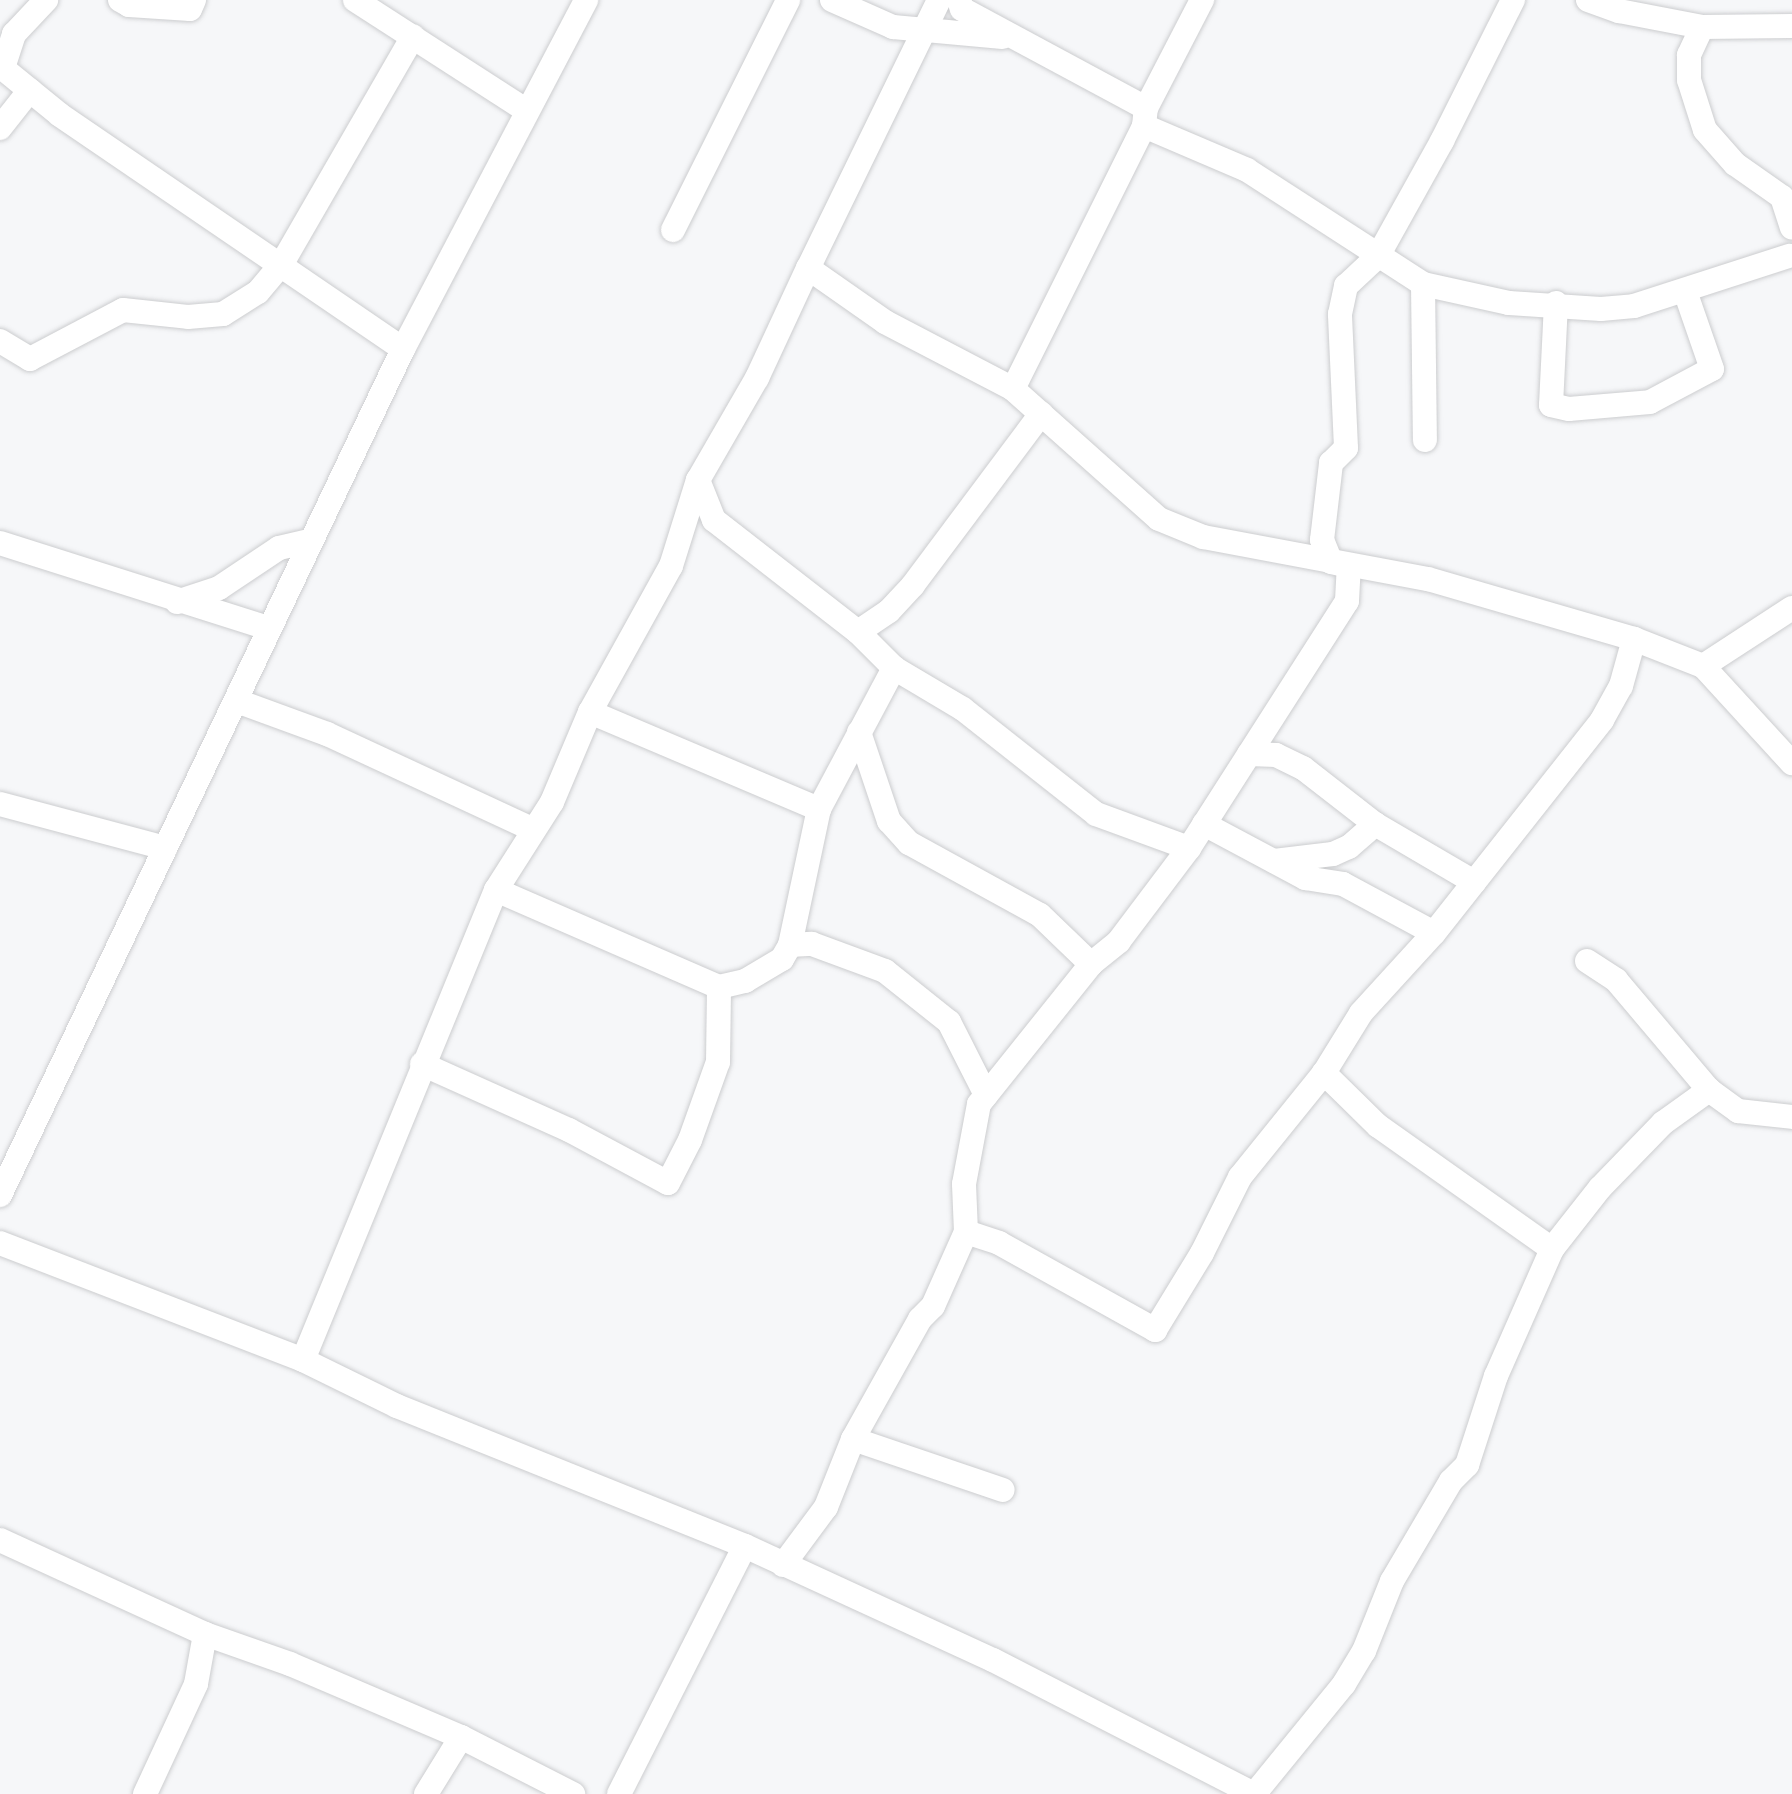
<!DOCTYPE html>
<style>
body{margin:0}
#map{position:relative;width:1792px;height:1794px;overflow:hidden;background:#f6f7f9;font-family:Spectral,serif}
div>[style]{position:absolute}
.roads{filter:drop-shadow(0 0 2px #cccdcf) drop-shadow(0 0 2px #cccdcf)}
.street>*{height:24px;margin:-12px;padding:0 12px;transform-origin:12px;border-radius:12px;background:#fff}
span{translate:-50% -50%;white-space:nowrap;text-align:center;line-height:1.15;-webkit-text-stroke:7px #fff;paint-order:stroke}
</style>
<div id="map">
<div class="roads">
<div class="street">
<i style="left:120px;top:0;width:10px;rotate:29deg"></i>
<i style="left:129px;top:5px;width:61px;rotate:3.8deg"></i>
<i style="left:190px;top:9px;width:10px;rotate:-66deg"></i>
<i style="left:355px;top:0;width:203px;rotate:32.8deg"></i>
<i style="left:832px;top:0;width:67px;rotate:23.9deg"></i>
<i style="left:893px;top:27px;width:110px;rotate:5.2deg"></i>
<i style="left:939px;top:0;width:298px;rotate:116deg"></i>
<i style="left:808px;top:268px;width:94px;rotate:35deg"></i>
<i style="left:885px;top:322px;width:144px;rotate:27.6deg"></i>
<i style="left:1013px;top:389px;width:195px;rotate:41.7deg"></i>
<i style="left:1159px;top:519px;width:48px;rotate:22.2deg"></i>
<i style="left:1203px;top:537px;width:229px;rotate:10.6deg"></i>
<i style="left:1428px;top:579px;width:215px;rotate:16.2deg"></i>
<i style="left:1634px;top:639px;width:74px;rotate:21.4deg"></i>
<i style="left:1703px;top:666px;width:132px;rotate:47.5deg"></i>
<i style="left:959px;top:0;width:9px;rotate:72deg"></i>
<i style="left:962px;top:9px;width:209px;rotate:28.3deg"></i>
<i style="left:1588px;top:0;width:33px;rotate:20deg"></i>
<i style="left:1619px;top:11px;width:85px;rotate:10.9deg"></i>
<i style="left:1702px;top:27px;width:90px;rotate:-0.6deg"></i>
<i style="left:1702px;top:27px;width:31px;rotate:115deg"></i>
<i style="left:1689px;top:55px;width:25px;rotate:90deg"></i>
<i style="left:1689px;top:80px;width:52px;rotate:72.3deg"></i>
<i style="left:1705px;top:130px;width:45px;rotate:48.6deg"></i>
<i style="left:1735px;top:164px;width:57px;rotate:35.1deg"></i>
<i style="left:1782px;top:197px;width:32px;rotate:72deg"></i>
<i style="left:0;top:66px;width:77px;rotate:39.2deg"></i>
<i style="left:60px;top:115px;width:415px;rotate:34.3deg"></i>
<i style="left:3px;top:68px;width:36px;rotate:-72deg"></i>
<i style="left:14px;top:34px;width:47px;rotate:-46.7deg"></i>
<i style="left:1144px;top:126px;width:112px;rotate:23.1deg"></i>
<i style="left:1247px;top:170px;width:210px;rotate:32.9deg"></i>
<i style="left:1423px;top:284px;width:88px;rotate:12.5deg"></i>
<i style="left:1509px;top:303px;width:92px;rotate:3.7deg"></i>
<i style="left:1601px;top:309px;width:33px;rotate:-5deg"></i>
<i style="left:1634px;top:306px;width:163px;rotate:-17.9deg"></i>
<i style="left:0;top:128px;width:48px;rotate:-51.7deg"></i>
<i style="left:673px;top:230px;width:257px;rotate:-63.4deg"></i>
<i style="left:1423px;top:284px;width:156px;rotate:89.3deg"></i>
<i style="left:1556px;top:303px;width:102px;rotate:92.8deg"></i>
<i style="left:1551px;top:405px;width:18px;rotate:13deg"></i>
<i style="left:1569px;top:409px;width:81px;rotate:-4.9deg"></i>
<i style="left:1650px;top:402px;width:70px;rotate:-28deg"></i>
<i style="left:1712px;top:369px;width:83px;rotate:-109.1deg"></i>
<i style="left:0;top:341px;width:35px;rotate:31deg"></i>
<i style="left:30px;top:359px;width:105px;rotate:-27.8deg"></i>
<i style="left:123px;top:310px;width:65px;rotate:6.1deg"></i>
<i style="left:188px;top:317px;width:35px;rotate:-5deg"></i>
<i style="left:223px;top:314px;width:41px;rotate:-32.2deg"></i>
<i style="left:258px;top:292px;width:35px;rotate:-50deg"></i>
<i style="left:281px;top:265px;width:264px;rotate:-60deg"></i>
<i style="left:1013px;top:389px;width:294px;rotate:-63.5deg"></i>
<i style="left:1144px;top:126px;width:18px;rotate:-84deg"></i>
<i style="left:1146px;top:108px;width:122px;rotate:-62.6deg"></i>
<i style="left:698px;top:480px;width:43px;rotate:68.2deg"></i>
<i style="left:714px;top:520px;width:182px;rotate:37.9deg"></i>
<i style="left:858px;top:632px;width:51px;rotate:45deg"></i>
<i style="left:894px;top:668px;width:80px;rotate:30.7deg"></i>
<i style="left:963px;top:709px;width:169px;rotate:38.3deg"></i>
<i style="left:1096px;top:814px;width:99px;rotate:20.1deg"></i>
<i style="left:0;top:543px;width:281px;rotate:17.6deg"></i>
<i style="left:177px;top:602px;width:44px;rotate:-18.4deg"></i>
<i style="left:219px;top:588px;width:72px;rotate:-33.7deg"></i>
<i style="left:279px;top:548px;width:32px;rotate:-13deg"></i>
<i style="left:858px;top:632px;width:37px;rotate:-34deg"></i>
<i style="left:889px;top:611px;width:35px;rotate:-47deg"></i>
<i style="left:913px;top:585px;width:214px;rotate:-53.2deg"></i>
<i style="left:1703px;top:666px;width:106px;rotate:-33.1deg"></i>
<i style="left:237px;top:701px;width:96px;rotate:20.1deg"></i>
<i style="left:327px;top:734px;width:226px;rotate:24.9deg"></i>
<i style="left:590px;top:712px;width:249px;rotate:23deg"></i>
<i style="left:859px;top:732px;width:94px;rotate:71.4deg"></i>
<i style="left:889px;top:821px;width:30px;rotate:48deg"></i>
<i style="left:909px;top:843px;width:149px;rotate:28.8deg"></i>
<i style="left:1040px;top:915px;width:71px;rotate:43.9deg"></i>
<i style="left:1249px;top:754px;width:27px;rotate:2deg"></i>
<i style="left:1276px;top:755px;width:30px;rotate:26deg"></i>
<i style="left:1303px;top:768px;width:91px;rotate:37.9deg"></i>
<i style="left:1375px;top:824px;width:115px;rotate:30.4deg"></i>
<i style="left:0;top:804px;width:171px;rotate:14.9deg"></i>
<i style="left:1204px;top:824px;width:115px;rotate:28.1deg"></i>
<i style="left:1305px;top:878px;width:38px;rotate:9deg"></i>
<i style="left:1343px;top:884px;width:103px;rotate:28.3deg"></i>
<i style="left:1274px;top:861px;width:59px;rotate:-6.8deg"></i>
<i style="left:1333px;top:854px;width:17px;rotate:-24deg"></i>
<i style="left:1349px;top:847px;width:35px;rotate:-41deg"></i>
<i style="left:496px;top:890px;width:243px;rotate:23.5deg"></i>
<i style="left:719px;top:987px;width:27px;rotate:-13deg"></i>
<i style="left:745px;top:981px;width:43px;rotate:-30.7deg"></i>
<i style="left:782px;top:959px;width:16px;rotate:-60deg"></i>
<i style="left:790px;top:945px;width:139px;rotate:-78deg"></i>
<i style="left:819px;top:809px;width:160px;rotate:-62deg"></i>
<i style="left:790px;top:945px;width:22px;rotate:-3deg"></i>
<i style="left:812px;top:944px;width:78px;rotate:20.3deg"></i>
<i style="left:885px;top:971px;width:82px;rotate:38.6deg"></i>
<i style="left:949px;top:1022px;width:82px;rotate:63.1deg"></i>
<i style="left:1587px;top:961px;width:35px;rotate:33deg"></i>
<i style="left:1616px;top:980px;width:144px;rotate:49.8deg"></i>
<i style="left:1709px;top:1090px;width:36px;rotate:36deg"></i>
<i style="left:1738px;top:1111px;width:54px;rotate:6.3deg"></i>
<i style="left:422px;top:1064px;width:161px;rotate:24.2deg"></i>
<i style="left:569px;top:1130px;width:112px;rotate:28.2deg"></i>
<i style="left:668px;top:1183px;width:48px;rotate:-62.9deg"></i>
<i style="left:690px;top:1140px;width:83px;rotate:-70.3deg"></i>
<i style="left:718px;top:1062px;width:75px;rotate:-89.2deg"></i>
<i style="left:0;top:1195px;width:937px;rotate:-64.53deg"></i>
<i style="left:403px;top:349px;width:394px;rotate:-62.3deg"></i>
<i style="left:966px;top:1232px;width:35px;rotate:18deg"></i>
<i style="left:999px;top:1243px;width:179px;rotate:29.1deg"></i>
<i style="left:1155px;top:1330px;width:90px;rotate:-58.6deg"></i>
<i style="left:1202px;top:1253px;width:85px;rotate:-63.4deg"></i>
<i style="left:1240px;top:1177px;width:134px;rotate:-51.1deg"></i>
<i style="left:0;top:1243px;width:325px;rotate:21.1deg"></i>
<i style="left:303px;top:1360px;width:105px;rotate:26.1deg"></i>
<i style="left:397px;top:1406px;width:375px;rotate:21.9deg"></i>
<i style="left:745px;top:1546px;width:273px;rotate:24.7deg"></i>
<i style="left:993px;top:1660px;width:293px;rotate:27.2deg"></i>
<i style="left:1552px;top:1249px;width:213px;rotate:-144.7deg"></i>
<i style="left:1378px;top:1126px;width:76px;rotate:-135.5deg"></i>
<i style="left:1324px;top:1073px;width:70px;rotate:-58.3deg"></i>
<i style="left:1361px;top:1013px;width:108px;rotate:-47.6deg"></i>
<i style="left:1434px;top:933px;width:271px;rotate:-51.7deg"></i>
<i style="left:1602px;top:720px;width:39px;rotate:-61deg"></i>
<i style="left:1621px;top:686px;width:49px;rotate:-74.5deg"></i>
<i style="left:303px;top:1360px;width:508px;rotate:-67.68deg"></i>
<i style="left:496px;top:890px;width:104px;rotate:-57.5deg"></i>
<i style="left:552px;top:802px;width:98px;rotate:-67.1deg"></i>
<i style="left:590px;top:712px;width:167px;rotate:-61deg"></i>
<i style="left:671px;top:566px;width:90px;rotate:-72.6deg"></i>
<i style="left:698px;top:480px;width:118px;rotate:-60deg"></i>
<i style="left:757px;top:378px;width:121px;rotate:-65.1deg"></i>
<i style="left:853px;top:1439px;width:137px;rotate:-60.8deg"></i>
<i style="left:920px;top:1319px;width:18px;rotate:-45deg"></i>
<i style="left:933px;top:1306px;width:81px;rotate:-66deg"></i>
<i style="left:966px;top:1232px;width:48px;rotate:-92.4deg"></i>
<i style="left:964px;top:1184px;width:81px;rotate:-79.4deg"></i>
<i style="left:979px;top:1104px;width:179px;rotate:-51.3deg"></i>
<i style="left:1091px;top:964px;width:36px;rotate:-39deg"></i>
<i style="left:1119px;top:941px;width:116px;rotate:-53deg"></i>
<i style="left:1189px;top:848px;width:293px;rotate:-57.4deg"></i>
<i style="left:1347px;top:601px;width:35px;rotate:-87deg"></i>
<i style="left:1349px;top:566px;width:18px;rotate:-167deg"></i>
<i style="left:1331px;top:562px;width:24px;rotate:-112deg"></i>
<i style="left:1322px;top:540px;width:78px;rotate:-83.3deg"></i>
<i style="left:1331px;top:463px;width:21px;rotate:-45deg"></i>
<i style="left:1346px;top:448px;width:134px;rotate:-92.6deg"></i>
<i style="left:1340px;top:314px;width:29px;rotate:-78deg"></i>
<i style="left:1346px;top:286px;width:44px;rotate:-43.2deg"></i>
<i style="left:1378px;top:256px;width:132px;rotate:-60.9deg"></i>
<i style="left:1442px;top:141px;width:158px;rotate:-63.3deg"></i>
<i style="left:0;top:1540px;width:226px;rotate:24.6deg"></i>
<i style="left:205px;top:1634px;width:90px;rotate:19.4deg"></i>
<i style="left:290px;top:1664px;width:186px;rotate:23.1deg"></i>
<i style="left:461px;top:1737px;width:126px;rotate:27deg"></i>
<i style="left:783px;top:1565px;width:72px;rotate:-53.4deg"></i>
<i style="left:826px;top:1507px;width:73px;rotate:-68.3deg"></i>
<i style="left:853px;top:1439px;width:158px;rotate:18.8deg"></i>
<i style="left:1256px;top:1792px;width:139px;rotate:-50.8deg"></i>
<i style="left:1344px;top:1684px;width:39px;rotate:-59deg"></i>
<i style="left:1364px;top:1651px;width:75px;rotate:-68.2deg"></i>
<i style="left:1392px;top:1581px;width:116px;rotate:-59.5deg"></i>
<i style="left:1451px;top:1481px;width:23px;rotate:-45deg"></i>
<i style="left:1467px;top:1465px;width:94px;rotate:-72deg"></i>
<i style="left:1496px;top:1376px;width:139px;rotate:-66.2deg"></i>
<i style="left:1552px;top:1249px;width:78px;rotate:-51.8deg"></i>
<i style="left:1600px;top:1188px;width:91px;rotate:-45.9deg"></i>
<i style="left:1663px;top:1123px;width:57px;rotate:-35.7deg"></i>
<i style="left:145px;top:1794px;width:121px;rotate:-65.1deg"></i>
<i style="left:196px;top:1684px;width:51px;rotate:-79.8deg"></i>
<i style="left:426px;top:1794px;width:67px;rotate:-58.4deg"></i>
<i style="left:619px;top:1794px;width:278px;rotate:-63.1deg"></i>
</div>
</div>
</div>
